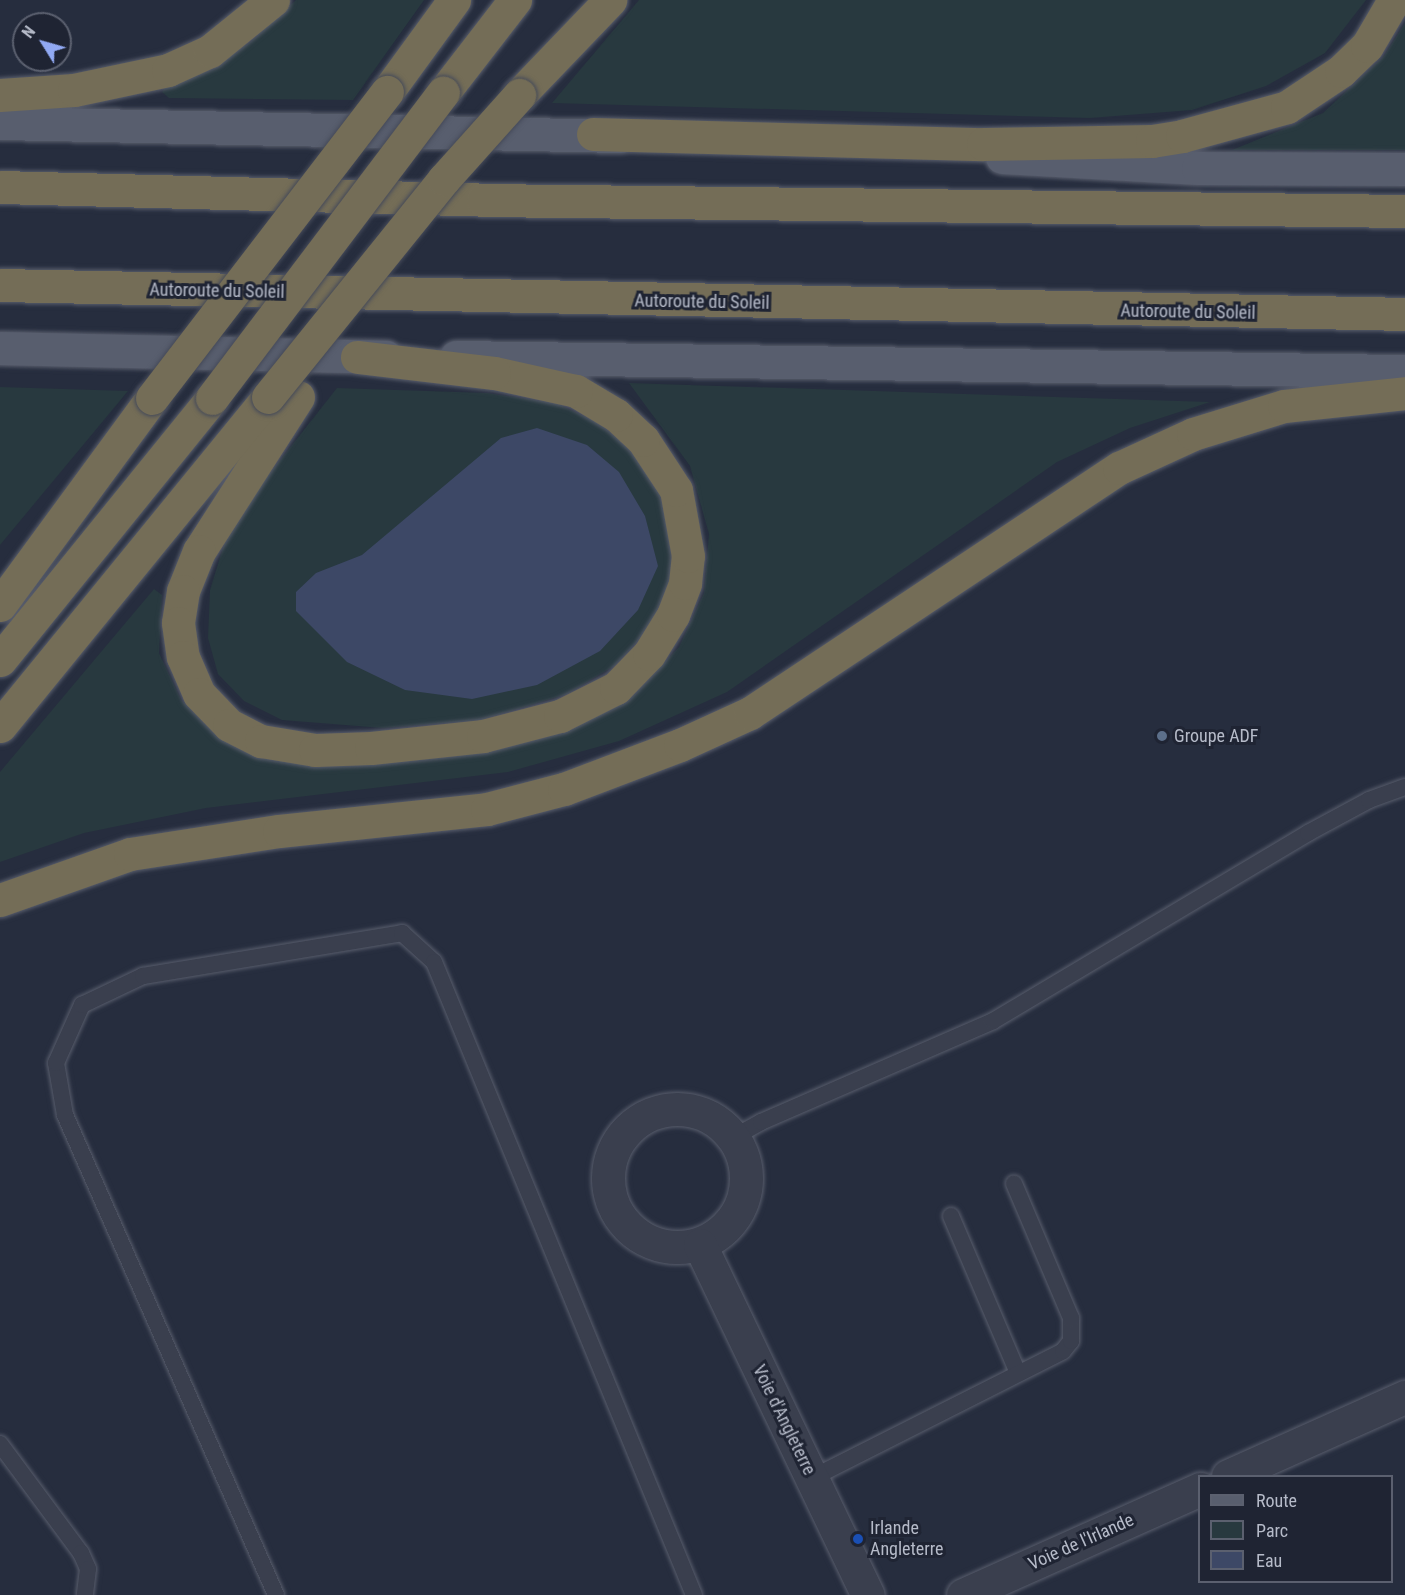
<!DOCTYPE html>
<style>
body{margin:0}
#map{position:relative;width:1405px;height:1595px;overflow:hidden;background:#262d3e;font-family:"Roboto Condensed",sans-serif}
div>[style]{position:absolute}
.green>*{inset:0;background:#28393f}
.water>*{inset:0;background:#3d4866}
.roads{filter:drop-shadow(0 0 2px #585d6c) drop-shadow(0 0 2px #585d6c)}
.lane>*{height:16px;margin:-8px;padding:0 8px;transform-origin:8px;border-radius:8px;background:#3a3f4e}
.street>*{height:33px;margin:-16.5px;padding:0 16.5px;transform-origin:16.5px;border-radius:16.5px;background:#3a3f4e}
.street>.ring{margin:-16.5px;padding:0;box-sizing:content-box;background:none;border:33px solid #3a3f4e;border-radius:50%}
.primary>*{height:33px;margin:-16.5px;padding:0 16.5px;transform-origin:16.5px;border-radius:16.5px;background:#585e6e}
.highway>*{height:33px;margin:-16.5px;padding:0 16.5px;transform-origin:16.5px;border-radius:16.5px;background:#746d57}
.bridges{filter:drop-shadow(0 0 2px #454a59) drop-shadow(0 0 2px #454a59)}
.highway-bridge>*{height:33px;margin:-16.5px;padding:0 16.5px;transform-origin:16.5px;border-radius:16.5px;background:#746d57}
.dots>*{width:16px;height:16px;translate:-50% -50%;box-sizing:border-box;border:3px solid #1f2433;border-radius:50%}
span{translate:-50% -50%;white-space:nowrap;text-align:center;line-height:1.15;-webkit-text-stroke:6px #1f2433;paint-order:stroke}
.street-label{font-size:18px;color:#b6bbc9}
.poi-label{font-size:18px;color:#b6bbc9}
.left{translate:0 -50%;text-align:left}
.legend{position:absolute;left:1198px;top:1475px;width:195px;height:108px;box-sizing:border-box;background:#1f2433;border:2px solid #5b606f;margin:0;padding:8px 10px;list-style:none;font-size:18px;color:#b6bbc9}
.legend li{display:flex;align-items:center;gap:12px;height:30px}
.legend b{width:30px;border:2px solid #5b606f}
.north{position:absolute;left:12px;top:12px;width:60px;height:60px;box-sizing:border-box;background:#1f2433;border:2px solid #5b606f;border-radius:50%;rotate:307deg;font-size:16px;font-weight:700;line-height:24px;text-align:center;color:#b6bbc9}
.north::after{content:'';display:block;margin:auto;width:21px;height:27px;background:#91a9f3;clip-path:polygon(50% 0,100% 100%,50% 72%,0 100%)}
</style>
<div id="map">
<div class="green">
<i style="clip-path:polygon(296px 0,424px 0,353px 100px,169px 98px,162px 92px,167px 85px,248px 44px)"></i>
<i style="clip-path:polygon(639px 0,1366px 0,1325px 53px,1266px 86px,1192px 110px,1090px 118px,552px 103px)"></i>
<i style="clip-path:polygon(1405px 23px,1405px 150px,1232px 150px,1323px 113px,1384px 56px)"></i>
<i style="clip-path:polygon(629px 383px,1210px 402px,1130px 428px,1057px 462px,727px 692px,619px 741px,508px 772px,206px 808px,84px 833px,0 862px,0 772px,154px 589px,162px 595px,159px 653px,181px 700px,210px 728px,260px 751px,569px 729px,635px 694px,679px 647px,704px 593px,709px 534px,690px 466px)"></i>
<i style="clip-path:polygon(0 387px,128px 391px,0 545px)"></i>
<i style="clip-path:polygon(337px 388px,487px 393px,555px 403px,597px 422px,633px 451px,659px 491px,672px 546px,669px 590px,648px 630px,614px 666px,567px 694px,480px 720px,383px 728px,282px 720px,244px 701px,218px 674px,208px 638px,210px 590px,226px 538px,266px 478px)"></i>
</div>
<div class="water">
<i style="clip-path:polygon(537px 428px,587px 445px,619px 472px,645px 516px,658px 566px,638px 610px,600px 651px,537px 685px,472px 699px,405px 690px,347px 662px,296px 611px,296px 592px,316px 573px,362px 555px,501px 438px)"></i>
</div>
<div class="roads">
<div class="lane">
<i style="left:734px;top:1137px;width:31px;rotate:-29deg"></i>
<i style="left:761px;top:1122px;width:253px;rotate:-23.5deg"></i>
<i style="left:993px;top:1021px;width:367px;rotate:-30.8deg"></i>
<i style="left:1308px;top:833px;width:69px;rotate:-28.4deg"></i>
<i style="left:1369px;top:800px;width:38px;rotate:-20deg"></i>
<i style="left:951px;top:1216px;width:171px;rotate:66.9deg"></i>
<i style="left:0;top:1444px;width:136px;rotate:53.4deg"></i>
<i style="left:81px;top:1553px;width:17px;rotate:66deg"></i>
<i style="left:88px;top:1569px;width:26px;rotate:97deg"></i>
<i style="left:812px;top:1478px;width:281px;rotate:-26.8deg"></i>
<i style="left:1063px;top:1351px;width:13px;rotate:-51deg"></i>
<i style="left:1071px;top:1341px;width:23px;rotate:-90deg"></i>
<i style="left:1071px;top:1318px;width:146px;rotate:-113deg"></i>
<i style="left:276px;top:1595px;width:524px;rotate:-113.73deg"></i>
<i style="left:65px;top:1115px;width:53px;rotate:-99.8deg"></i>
<i style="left:56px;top:1063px;width:64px;rotate:-65.9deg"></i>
<i style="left:82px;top:1005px;width:68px;rotate:-25.4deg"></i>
<i style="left:143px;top:976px;width:263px;rotate:-9.4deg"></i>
<i style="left:402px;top:933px;width:43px;rotate:42.2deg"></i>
<i style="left:434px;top:962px;width:684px;rotate:67.67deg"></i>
</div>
<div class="street">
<i class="ring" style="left:608px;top:1109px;width:105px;height:105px"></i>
<i style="left:700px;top:1245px;width:388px;rotate:64.4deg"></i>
<i style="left:1228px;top:1476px;width:194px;rotate:-24.1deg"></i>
<i style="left:963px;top:1595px;width:260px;rotate:-24.1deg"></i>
</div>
<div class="primary">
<i style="left:0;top:123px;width:621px;rotate:1.2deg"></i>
<i style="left:1002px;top:157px;width:196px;rotate:3.2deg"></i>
<i style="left:1198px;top:168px;width:207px;rotate:0.3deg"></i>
<i style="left:0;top:348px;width:386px;rotate:1.3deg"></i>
<i style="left:456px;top:357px;width:949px;rotate:0.85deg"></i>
</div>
<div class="highway">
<i style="left:387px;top:92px;width:114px;rotate:-53.9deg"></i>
<i style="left:443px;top:93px;width:118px;rotate:-52.3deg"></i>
<i style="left:0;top:95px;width:74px;rotate:-3.9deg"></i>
<i style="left:74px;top:90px;width:96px;rotate:-12deg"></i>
<i style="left:168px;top:70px;width:46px;rotate:-24.3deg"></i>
<i style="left:210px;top:51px;width:81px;rotate:-39deg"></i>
<i style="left:519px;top:95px;width:132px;rotate:-46.2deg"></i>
<i style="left:593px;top:134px;width:390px;rotate:1.5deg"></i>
<i style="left:983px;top:144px;width:169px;rotate:-1deg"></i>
<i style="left:1152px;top:141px;width:30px;rotate:-9deg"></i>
<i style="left:1182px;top:136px;width:109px;rotate:-15.4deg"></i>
<i style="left:1287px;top:107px;width:65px;rotate:-33.7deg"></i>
<i style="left:1341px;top:71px;width:36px;rotate:-44deg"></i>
<i style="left:1367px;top:46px;width:53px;rotate:-59.6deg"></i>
<i style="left:0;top:187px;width:483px;rotate:1.5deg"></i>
<i style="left:483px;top:200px;width:922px;rotate:0.68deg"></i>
<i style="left:0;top:285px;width:1405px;rotate:1.18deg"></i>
<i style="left:298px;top:397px;width:183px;rotate:122.7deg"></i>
<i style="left:199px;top:551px;width:43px;rotate:111.8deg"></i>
<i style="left:183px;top:591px;width:32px;rotate:99deg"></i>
<i style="left:178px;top:623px;width:34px;rotate:82deg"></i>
<i style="left:183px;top:657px;width:40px;rotate:66.6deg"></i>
<i style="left:199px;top:694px;width:43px;rotate:45.9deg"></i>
<i style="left:229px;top:725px;width:36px;rotate:27deg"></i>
<i style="left:261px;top:741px;width:55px;rotate:9.5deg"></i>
<i style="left:315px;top:750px;width:56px;rotate:-2deg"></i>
<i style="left:371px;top:748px;width:113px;rotate:-6.1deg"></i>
<i style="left:483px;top:736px;width:80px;rotate:-14.6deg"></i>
<i style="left:560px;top:716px;width:63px;rotate:-26.6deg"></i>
<i style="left:616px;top:688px;width:47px;rotate:-45.9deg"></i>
<i style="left:649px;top:654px;width:46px;rotate:-58.4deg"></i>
<i style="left:673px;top:615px;width:34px;rotate:-69deg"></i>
<i style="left:685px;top:583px;width:27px;rotate:-84deg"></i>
<i style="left:688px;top:556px;width:67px;rotate:-100.3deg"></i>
<i style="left:676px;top:490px;width:60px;rotate:-123.4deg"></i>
<i style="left:643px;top:440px;width:37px;rotate:-137deg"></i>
<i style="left:616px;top:415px;width:47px;rotate:-149deg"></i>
<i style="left:576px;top:391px;width:84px;rotate:-167.6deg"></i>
<i style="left:494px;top:373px;width:138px;rotate:-173.3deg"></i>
<i style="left:0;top:605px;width:257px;rotate:-53.7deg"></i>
<i style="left:0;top:660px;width:337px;rotate:-51deg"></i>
<i style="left:0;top:726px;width:424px;rotate:-50.8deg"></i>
<i style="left:0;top:900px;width:138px;rotate:-19.5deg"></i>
<i style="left:130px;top:854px;width:151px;rotate:-8.8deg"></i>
<i style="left:279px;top:831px;width:209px;rotate:-6deg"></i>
<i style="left:487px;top:809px;width:80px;rotate:-14.6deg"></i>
<i style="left:564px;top:789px;width:124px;rotate:-20.8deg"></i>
<i style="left:680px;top:745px;width:77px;rotate:-24.6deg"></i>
<i style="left:750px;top:713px;width:443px;rotate:-33.6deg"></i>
<i style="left:1119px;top:468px;width:81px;rotate:-24.7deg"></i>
<i style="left:1193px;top:434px;width:95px;rotate:-17.1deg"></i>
<i style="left:1284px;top:406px;width:122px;rotate:-6.1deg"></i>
</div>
</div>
<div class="bridges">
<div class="highway-bridge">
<i style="left:268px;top:397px;width:280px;rotate:-51.1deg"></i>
<i style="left:444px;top:179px;width:113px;rotate:-48.2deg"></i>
<i style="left:152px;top:398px;width:386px;rotate:-52.5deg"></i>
<i style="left:212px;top:398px;width:383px;rotate:-52.9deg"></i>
</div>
</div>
<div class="dots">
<i style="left:1162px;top:736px;background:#5c6f8a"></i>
<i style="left:858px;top:1539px;background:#1a4fb4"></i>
</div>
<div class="street-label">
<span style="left:217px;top:291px;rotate:1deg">Autoroute du Soleil</span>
<span style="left:702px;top:302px;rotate:1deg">Autoroute du Soleil</span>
<span style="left:1188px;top:312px;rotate:1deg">Autoroute du Soleil</span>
<span style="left:784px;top:1420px;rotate:64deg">Voie d'Angleterre</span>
<span style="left:1081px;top:1542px;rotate:-24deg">Voie de l'Irlande</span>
</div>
<div class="poi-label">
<span class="left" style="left:1174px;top:736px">Groupe ADF</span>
<span class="left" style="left:870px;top:1539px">Irlande<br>Angleterre</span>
</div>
<ul class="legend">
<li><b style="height:8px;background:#585e6e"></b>Route</li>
<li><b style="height:16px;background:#28393f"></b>Parc</li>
<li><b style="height:16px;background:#3d4866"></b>Eau</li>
</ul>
<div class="north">N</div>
</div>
